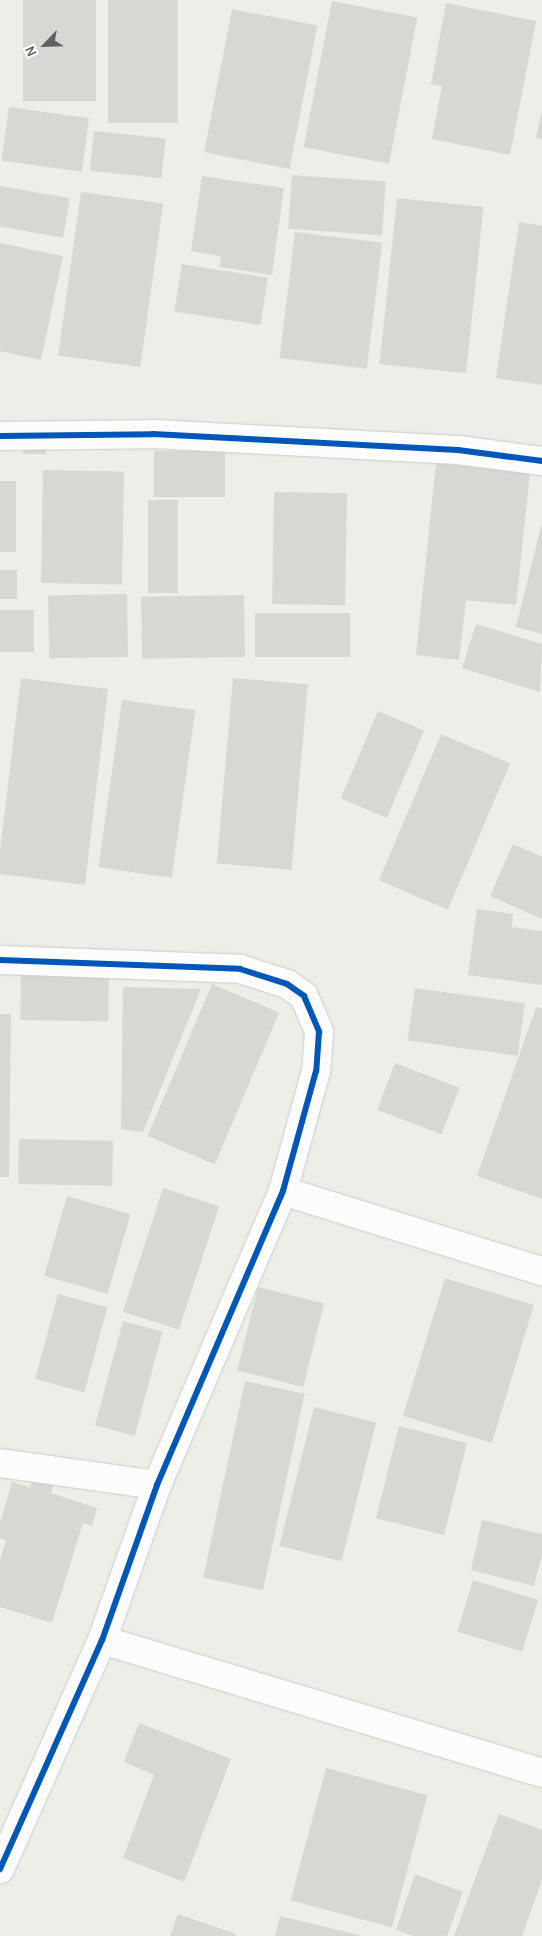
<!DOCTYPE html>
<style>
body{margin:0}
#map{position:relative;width:542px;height:1936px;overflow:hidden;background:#eeeee9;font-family:Karla,sans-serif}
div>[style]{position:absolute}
.building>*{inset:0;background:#d8d7d4;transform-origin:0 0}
.roads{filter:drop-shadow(0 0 1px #cbcccb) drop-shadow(0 0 1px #cbcccb)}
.minor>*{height:28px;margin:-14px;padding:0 14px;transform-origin:14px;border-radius:14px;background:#fcfcfc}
.cycleway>*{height:6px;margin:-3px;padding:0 3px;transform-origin:3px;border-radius:3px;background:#0057b8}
span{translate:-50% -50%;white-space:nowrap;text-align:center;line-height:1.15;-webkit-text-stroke:4px #fff;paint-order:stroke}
.north{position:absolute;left:20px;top:20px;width:50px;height:50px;-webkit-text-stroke:4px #fff;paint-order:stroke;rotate:246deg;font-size:14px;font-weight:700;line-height:20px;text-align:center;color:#5d6168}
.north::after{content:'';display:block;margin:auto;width:18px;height:22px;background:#5d6168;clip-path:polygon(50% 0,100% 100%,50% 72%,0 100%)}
</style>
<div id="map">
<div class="building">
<i style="left:23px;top:0;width:73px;height:101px"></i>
<i style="left:108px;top:0;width:70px;height:123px"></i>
<i style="left:332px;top:1px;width:87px;height:149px;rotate:11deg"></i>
<i style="clip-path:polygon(446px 3px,536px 21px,510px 155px,432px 139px,442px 86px,431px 84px)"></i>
<i style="left:232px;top:9px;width:87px;height:146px;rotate:11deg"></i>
<i style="left:9px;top:107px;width:81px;height:54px;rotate:8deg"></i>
<i style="clip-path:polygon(541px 114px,542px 115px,542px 139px,536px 138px)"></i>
<i style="left:94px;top:131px;width:72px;height:40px;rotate:6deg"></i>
<i style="left:292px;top:175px;width:94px;height:54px;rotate:4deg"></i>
<i style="clip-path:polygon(202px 176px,284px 188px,272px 275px,219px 267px,221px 256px,191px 251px)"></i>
<i style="left:0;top:186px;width:71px;height:40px;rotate:10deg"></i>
<i style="left:81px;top:192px;width:83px;height:165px;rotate:8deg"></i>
<i style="left:397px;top:198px;width:87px;height:167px;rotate:6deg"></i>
<i style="clip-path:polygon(519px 222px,542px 226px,542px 385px,496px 378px)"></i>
<i style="left:295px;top:232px;width:88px;height:127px;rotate:7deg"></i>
<i style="clip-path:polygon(0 243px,63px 256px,41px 360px,0 351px)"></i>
<i style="left:182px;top:264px;width:87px;height:48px;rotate:9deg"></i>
<i style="left:23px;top:441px;width:23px;height:13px"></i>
<i style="left:154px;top:451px;width:71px;height:46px"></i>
<i style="clip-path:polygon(436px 463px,530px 473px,516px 605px,466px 600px,459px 660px,416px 655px)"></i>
<i style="left:43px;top:470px;width:81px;height:113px;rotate:1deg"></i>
<i style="left:0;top:481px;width:16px;height:71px"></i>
<i style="left:274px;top:492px;width:73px;height:112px;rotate:1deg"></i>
<i style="left:148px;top:500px;width:30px;height:93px"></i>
<i style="clip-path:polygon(541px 526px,542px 526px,542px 634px,516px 627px)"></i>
<i style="left:0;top:570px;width:17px;height:29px"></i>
<i style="left:127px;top:594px;width:63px;height:79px;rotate:89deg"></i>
<i style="left:244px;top:595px;width:62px;height:103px;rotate:89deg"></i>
<i style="left:0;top:610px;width:34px;height:42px"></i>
<i style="left:255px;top:613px;width:95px;height:44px"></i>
<i style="clip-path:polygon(476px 624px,542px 644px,540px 692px,462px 668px)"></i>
<i style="clip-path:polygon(21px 678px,108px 689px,85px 885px,0 874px,0 850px)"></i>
<i style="left:233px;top:678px;width:75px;height:186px;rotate:5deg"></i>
<i style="left:122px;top:700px;width:74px;height:169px;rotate:8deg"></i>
<i style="left:378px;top:711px;width:50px;height:95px;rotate:23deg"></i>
<i style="left:441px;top:734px;width:75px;height:159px;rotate:23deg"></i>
<i style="clip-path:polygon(513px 844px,542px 857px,542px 919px,490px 896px)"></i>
<i style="clip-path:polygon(477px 909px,513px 914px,512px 927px,542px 931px,542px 985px,468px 975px)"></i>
<i style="left:21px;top:973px;width:88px;height:47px;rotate:1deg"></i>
<i style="left:212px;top:984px;width:73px;height:165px;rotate:23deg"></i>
<i style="clip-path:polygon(123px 987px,201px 989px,143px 1132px,121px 1129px)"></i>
<i style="left:415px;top:988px;width:111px;height:53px;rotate:8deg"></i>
<i style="clip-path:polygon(536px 1007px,542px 1009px,542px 1199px,477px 1176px)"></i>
<i style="clip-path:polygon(0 1014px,11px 1014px,9px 1177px,0 1177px)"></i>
<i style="left:395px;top:1063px;width:69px;height:50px;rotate:21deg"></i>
<i style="left:19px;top:1139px;width:94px;height:45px;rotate:1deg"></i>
<i style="left:163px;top:1188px;width:59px;height:130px;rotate:18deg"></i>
<i style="left:67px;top:1196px;width:66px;height:83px;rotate:16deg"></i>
<i style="left:445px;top:1278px;width:93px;height:144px;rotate:17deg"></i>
<i style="left:258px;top:1287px;width:68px;height:86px;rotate:14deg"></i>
<i style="left:58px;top:1294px;width:51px;height:88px;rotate:15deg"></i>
<i style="left:123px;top:1321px;width:41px;height:108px;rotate:15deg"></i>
<i style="left:245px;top:1381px;width:61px;height:201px;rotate:12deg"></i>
<i style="left:314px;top:1407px;width:64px;height:143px;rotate:14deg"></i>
<i style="left:399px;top:1426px;width:70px;height:95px;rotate:14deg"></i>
<i style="clip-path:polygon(34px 1476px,54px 1482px,51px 1493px,97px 1508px,92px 1526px,83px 1523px,52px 1623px,0 1607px,0 1561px,6px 1540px,0 1538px,0 1523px,12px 1482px,30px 1488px)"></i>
<i style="clip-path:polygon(482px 1520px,542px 1534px,542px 1554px,534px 1586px,471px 1570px)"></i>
<i style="left:473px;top:1580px;width:68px;height:54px;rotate:17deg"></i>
<i style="clip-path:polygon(139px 1723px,231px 1759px,184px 1882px,123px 1858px,154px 1775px,124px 1762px)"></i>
<i style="left:326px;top:1768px;width:105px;height:137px;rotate:15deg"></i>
<i style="clip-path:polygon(499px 1814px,542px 1830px,542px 1880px,522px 1936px,454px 1936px)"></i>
<i style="clip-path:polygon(415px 1874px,463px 1892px,447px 1936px,414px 1936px,396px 1930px)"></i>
<i style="clip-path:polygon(178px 1914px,236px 1934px,235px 1936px,170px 1936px)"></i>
<i style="clip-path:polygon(280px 1916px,359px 1935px,359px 1936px,275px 1936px)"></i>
</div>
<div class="roads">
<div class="minor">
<i style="left:0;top:436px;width:153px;rotate:-0.7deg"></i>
<i style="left:153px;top:434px;width:305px;rotate:3deg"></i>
<i style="left:458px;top:450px;width:85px;rotate:7.5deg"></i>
<i style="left:0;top:960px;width:240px;rotate:2.1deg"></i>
<i style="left:240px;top:969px;width:49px;rotate:17.7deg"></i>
<i style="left:287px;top:984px;width:21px;rotate:35deg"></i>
<i style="left:304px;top:996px;width:39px;rotate:67deg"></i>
<i style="left:319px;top:1032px;width:39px;rotate:94deg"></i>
<i style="left:316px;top:1071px;width:124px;rotate:105.4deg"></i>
<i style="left:283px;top:1191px;width:320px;rotate:113.2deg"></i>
<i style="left:157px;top:1485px;width:164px;rotate:109.5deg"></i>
<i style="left:102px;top:1640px;width:251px;rotate:114deg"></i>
<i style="left:283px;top:1191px;width:271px;rotate:17.2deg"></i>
<i style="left:0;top:1463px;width:159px;rotate:8deg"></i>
<i style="left:102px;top:1640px;width:460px;rotate:16.8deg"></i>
</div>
</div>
<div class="cycleway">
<i style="left:0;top:436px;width:153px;rotate:-0.7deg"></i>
<i style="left:153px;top:434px;width:305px;rotate:3deg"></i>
<i style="left:458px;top:450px;width:85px;rotate:7.5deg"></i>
<i style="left:0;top:960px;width:240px;rotate:2.1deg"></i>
<i style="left:240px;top:969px;width:49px;rotate:17.7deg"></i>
<i style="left:287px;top:984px;width:21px;rotate:35deg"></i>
<i style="left:304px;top:996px;width:39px;rotate:67deg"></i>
<i style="left:319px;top:1032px;width:39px;rotate:94deg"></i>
<i style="left:316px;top:1071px;width:124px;rotate:105.4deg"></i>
<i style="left:283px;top:1191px;width:320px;rotate:113.2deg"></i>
<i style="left:157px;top:1485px;width:164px;rotate:109.5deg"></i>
<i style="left:102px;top:1640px;width:251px;rotate:114deg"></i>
</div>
<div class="north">N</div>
</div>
